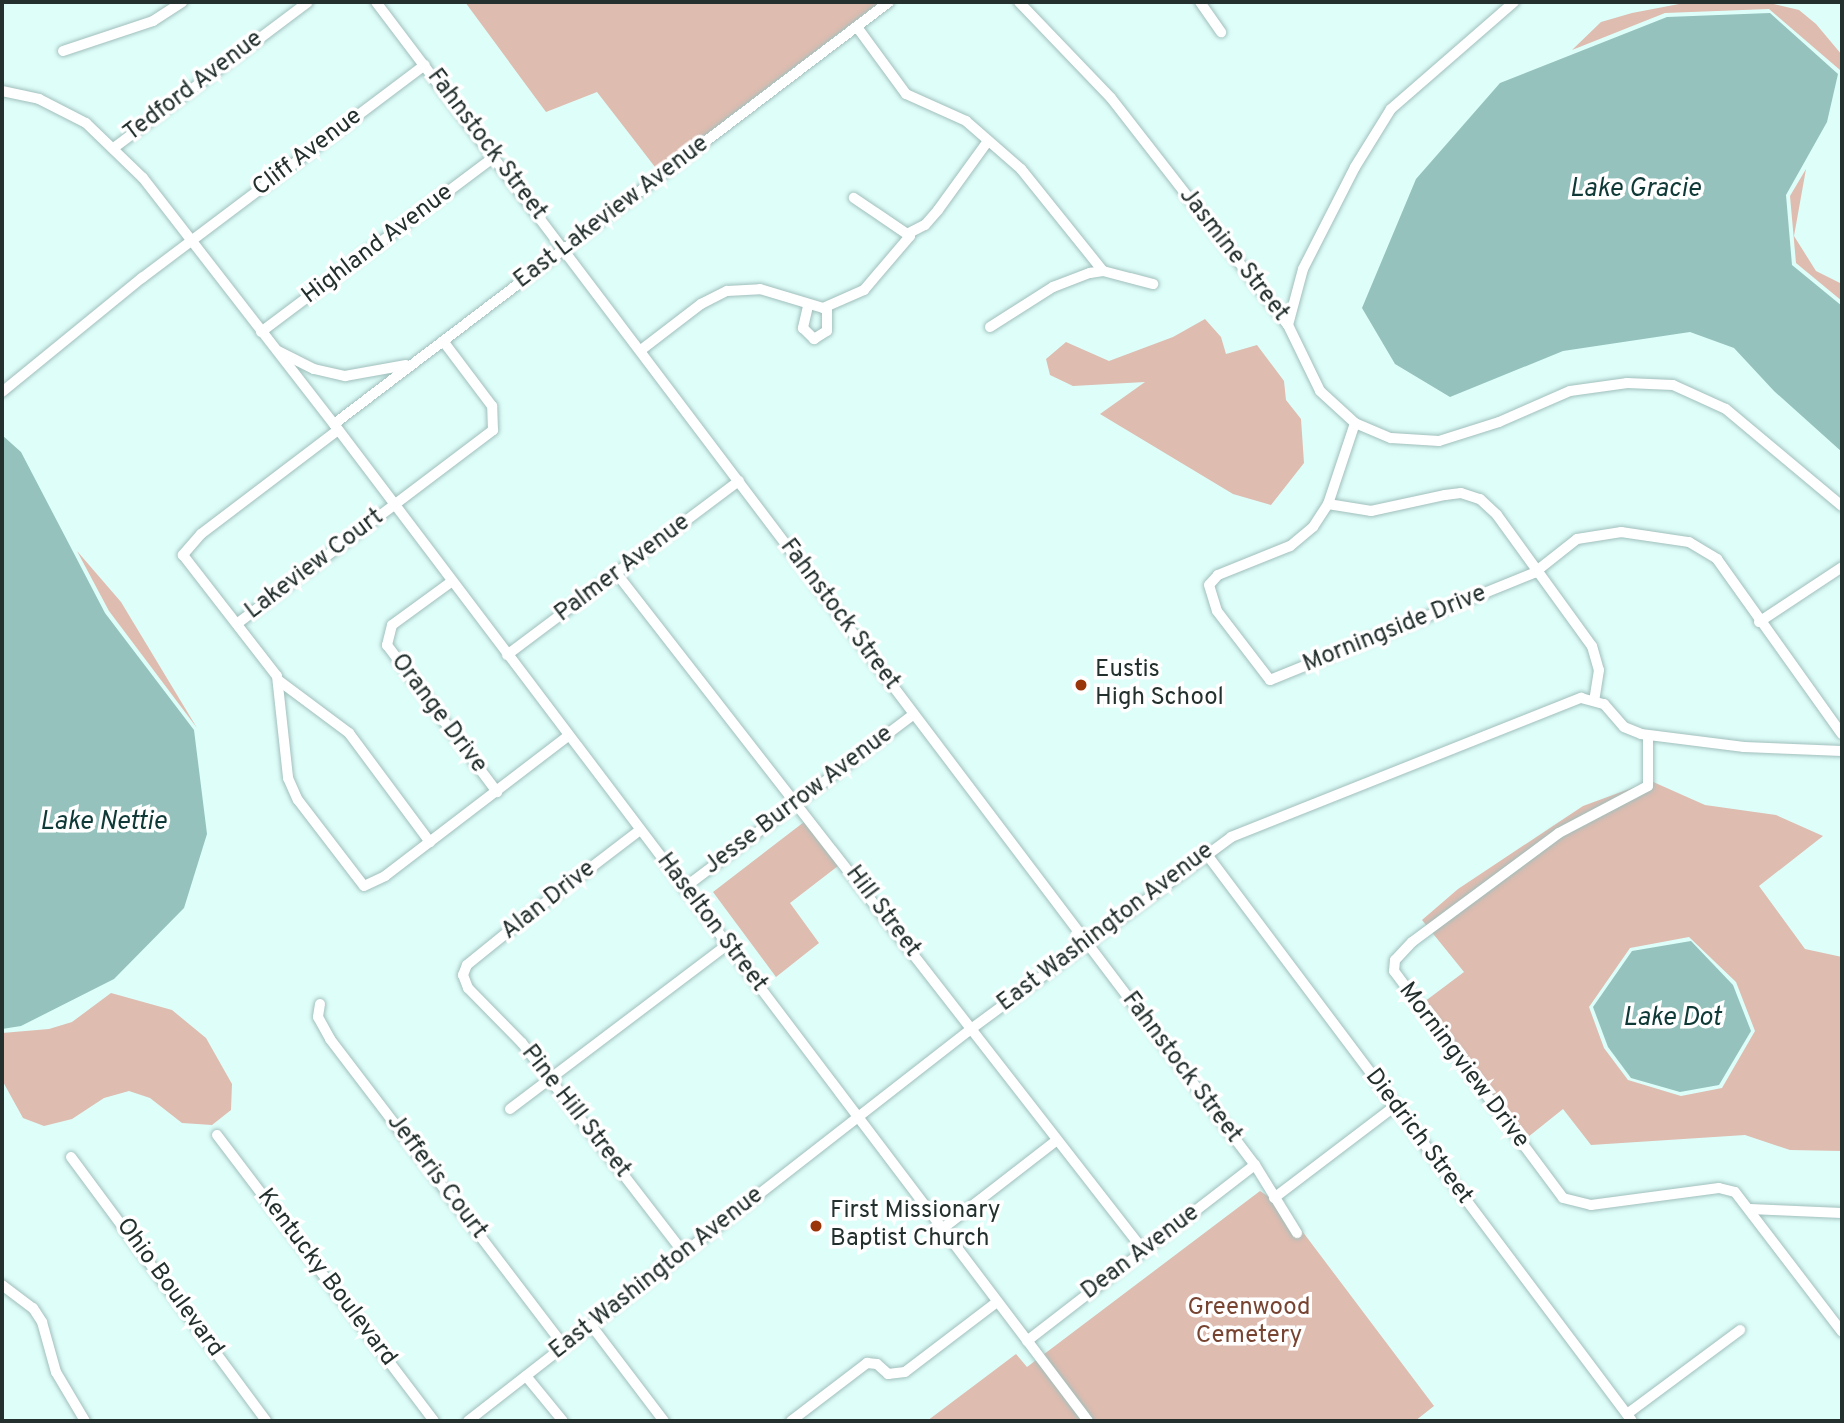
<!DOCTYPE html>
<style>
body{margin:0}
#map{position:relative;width:1844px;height:1423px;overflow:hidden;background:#defefa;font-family:Overpass,sans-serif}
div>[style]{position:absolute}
.green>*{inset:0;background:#debcb0}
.water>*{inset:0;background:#95c2bd}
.roads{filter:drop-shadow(0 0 2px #a1bfbc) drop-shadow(0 0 2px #a1bfbc)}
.minor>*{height:10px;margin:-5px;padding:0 5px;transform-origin:5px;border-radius:5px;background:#fff}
.dots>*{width:19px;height:19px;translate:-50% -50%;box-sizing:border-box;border:4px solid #fff;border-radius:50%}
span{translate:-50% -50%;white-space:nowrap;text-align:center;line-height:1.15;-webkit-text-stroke:7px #fff;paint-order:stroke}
.street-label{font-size:24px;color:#23302e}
.poi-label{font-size:24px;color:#23302e}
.left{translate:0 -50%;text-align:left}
.park-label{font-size:24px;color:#784432}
.water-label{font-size:26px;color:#0e3936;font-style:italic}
.frame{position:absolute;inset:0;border:4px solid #23302e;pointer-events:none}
</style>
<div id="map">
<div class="green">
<i style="clip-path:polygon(465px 2px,880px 2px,679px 155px,655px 167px,597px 92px,546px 112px)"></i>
<i style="clip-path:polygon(1765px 2px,1799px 10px,1816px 24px,1842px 55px,1840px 70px,1769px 9px,1665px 13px,1572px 50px,1601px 22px,1632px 13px,1679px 4px)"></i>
<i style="clip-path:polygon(1806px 169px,1794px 236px,1816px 271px,1842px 284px,1842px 301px,1796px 263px,1790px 196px)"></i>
<i style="clip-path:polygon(1205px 319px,1221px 337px,1226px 354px,1257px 345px,1284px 381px,1286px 400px,1301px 419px,1304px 463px,1271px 505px,1233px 494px,1100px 414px,1145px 382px,1073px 386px,1050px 375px,1046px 359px,1066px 342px,1109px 361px,1173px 337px)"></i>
<i style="clip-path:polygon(77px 551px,121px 602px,197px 728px,109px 611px)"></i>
<i style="clip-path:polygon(evenodd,1651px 781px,1705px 805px,1776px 815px,1823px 836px,1759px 886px,1805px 949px,1842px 957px,1842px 1151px,1790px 1150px,1745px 1135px,1591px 1145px,1563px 1109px,1518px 1145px,1416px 1008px,1464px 972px,1422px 920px,1458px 889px,1583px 806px,1651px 781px,1689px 937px,1736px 982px,1755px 1031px,1722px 1088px,1681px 1096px,1628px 1080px,1604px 1048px,1589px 1007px,1630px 948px,1689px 937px)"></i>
<i style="clip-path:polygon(804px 822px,838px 866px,790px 903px,819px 943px,776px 977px,713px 892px)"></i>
<i style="clip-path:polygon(111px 993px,172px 1010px,206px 1038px,232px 1084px,231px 1110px,212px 1125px,182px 1123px,150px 1098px,129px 1091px,104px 1098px,72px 1119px,44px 1126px,23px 1118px,2px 1080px,2px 1033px,49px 1029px,72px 1022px)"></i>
<i style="clip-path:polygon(1260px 1191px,1284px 1207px,1434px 1406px,1415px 1421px,927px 1421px,1016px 1354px,1027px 1367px)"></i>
</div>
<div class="water">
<i style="clip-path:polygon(1770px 13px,1838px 74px,1827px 122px,1786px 195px,1792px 265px,1842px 306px,1842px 452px,1774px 391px,1734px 348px,1690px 332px,1563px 351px,1450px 397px,1395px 364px,1362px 308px,1416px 179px,1500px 83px,1667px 17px)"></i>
<i style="clip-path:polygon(2px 435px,21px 452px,105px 613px,194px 730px,207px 834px,184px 908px,114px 979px,21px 1026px,2px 1029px)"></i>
<i style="clip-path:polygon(1691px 941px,1733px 985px,1751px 1031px,1719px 1085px,1680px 1092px,1631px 1078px,1608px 1047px,1593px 1007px,1632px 951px)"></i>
</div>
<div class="roads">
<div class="minor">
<i style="left:376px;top:2px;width:1458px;rotate:52.92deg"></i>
<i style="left:1255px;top:1165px;width:80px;rotate:58.3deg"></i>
<i style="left:1019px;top:2px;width:133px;rotate:46.2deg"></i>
<i style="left:1111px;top:98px;width:288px;rotate:52.1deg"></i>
<i style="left:1288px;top:325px;width:73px;rotate:64.1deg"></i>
<i style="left:1320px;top:391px;width:47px;rotate:42.4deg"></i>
<i style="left:1355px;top:423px;width:39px;rotate:23deg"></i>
<i style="left:1391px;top:438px;width:48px;rotate:3.6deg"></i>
<i style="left:1439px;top:441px;width:63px;rotate:-17.6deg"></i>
<i style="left:1499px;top:422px;width:77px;rotate:-23.6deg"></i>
<i style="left:1570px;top:391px;width:58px;rotate:-8deg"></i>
<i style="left:1627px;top:383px;width:46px;rotate:2.5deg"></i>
<i style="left:1673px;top:385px;width:58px;rotate:24.4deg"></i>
<i style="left:1726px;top:409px;width:151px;rotate:39.9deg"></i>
<i style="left:1200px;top:2px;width:37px;rotate:55deg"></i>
<i style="left:857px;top:27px;width:83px;rotate:53.8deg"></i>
<i style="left:906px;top:94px;width:66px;rotate:24.2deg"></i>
<i style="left:966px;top:121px;width:73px;rotate:41.1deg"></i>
<i style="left:1021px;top:169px;width:131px;rotate:51.2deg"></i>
<i style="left:63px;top:51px;width:95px;rotate:-18.4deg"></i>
<i style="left:153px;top:21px;width:35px;rotate:-33deg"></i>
<i style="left:2px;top:91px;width:38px;rotate:12deg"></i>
<i style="left:39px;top:99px;width:53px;rotate:27.1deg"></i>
<i style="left:86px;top:123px;width:79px;rotate:44deg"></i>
<i style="left:143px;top:178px;width:311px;rotate:52.2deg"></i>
<i style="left:334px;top:424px;width:1250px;rotate:52.9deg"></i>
<i style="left:115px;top:147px;width:241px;rotate:-36.9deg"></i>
<i style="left:909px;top:233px;width:18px;rotate:-27deg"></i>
<i style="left:925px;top:225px;width:20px;rotate:-49deg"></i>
<i style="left:938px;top:210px;width:85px;rotate:-54.1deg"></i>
<i style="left:808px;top:306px;width:23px;rotate:103deg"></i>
<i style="left:803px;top:328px;width:16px;rotate:45deg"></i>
<i style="left:814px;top:339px;width:15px;rotate:-32deg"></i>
<i style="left:827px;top:331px;width:24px;rotate:-90deg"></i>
<i style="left:1288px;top:325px;width:58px;rotate:-75deg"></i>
<i style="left:1303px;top:269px;width:114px;rotate:-63deg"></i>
<i style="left:1355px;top:167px;width:68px;rotate:-58.2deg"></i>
<i style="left:1391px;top:109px;width:163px;rotate:-41deg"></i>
<i style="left:990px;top:327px;width:75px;rotate:-32.4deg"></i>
<i style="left:1053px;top:287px;width:40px;rotate:-21deg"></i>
<i style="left:1090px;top:273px;width:13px;rotate:-9deg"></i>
<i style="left:1103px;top:271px;width:52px;rotate:14.6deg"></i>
<i style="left:261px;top:332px;width:291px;rotate:-36.9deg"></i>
<i style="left:641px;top:350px;width:76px;rotate:-37.5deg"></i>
<i style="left:701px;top:304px;width:29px;rotate:-27deg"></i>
<i style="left:727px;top:291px;width:33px;rotate:-3deg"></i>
<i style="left:760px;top:289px;width:66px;rotate:16.8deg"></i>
<i style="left:823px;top:308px;width:45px;rotate:-23.7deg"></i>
<i style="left:864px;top:290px;width:71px;rotate:-49.6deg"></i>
<i style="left:910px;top:236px;width:68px;rotate:-145.8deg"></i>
<i style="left:278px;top:351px;width:40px;rotate:26.6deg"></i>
<i style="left:314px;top:369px;width:32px;rotate:13deg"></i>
<i style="left:345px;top:376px;width:62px;rotate:-10.2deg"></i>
<i style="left:2px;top:392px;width:181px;rotate:-39.2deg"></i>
<i style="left:142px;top:278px;width:354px;rotate:-37deg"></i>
<i style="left:1355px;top:423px;width:85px;rotate:108.4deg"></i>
<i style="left:1328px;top:504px;width:27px;rotate:123deg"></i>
<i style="left:1313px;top:527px;width:30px;rotate:140deg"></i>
<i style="left:1290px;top:546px;width:78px;rotate:158.1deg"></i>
<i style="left:1218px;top:575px;width:13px;rotate:132deg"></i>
<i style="left:1209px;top:585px;width:27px;rotate:73deg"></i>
<i style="left:1217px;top:611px;width:87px;rotate:52.5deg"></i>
<i style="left:1270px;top:680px;width:285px;rotate:-22.1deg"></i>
<i style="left:1534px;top:573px;width:55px;rotate:-38.3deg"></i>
<i style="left:1577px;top:539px;width:45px;rotate:-9deg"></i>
<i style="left:1621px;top:532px;width:69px;rotate:8.4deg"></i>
<i style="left:1689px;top:542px;width:33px;rotate:31deg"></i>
<i style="left:1717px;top:559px;width:215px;rotate:54.5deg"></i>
<i style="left:334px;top:424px;width:697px;rotate:-37.25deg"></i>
<i style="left:338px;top:430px;width:172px;rotate:142.8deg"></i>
<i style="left:201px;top:534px;width:28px;rotate:131deg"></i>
<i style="left:183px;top:555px;width:153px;rotate:52.2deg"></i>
<i style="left:277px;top:676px;width:103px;rotate:83.8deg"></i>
<i style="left:288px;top:778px;width:24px;rotate:66deg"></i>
<i style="left:298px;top:800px;width:108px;rotate:52.5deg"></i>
<i style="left:364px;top:886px;width:23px;rotate:-25deg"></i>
<i style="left:385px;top:876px;width:230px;rotate:-37.4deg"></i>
<i style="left:1328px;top:504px;width:44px;rotate:9.2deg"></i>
<i style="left:1371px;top:511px;width:76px;rotate:-12.2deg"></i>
<i style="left:1445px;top:495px;width:16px;rotate:-7deg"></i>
<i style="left:1461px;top:493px;width:20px;rotate:18deg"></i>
<i style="left:1480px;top:499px;width:23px;rotate:43deg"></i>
<i style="left:1497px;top:515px;width:162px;rotate:54.1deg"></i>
<i style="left:1592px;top:646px;width:25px;rotate:74deg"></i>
<i style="left:1599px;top:670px;width:30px;rotate:99deg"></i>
<i style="left:617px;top:574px;width:858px;rotate:52.1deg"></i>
<i style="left:451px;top:582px;width:73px;rotate:143.9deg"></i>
<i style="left:392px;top:625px;width:21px;rotate:104deg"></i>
<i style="left:387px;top:645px;width:184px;rotate:53.2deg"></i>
<i style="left:1759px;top:622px;width:100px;rotate:-33.5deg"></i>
<i style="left:238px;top:623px;width:320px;rotate:-37.1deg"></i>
<i style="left:493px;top:430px;width:24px;rotate:-92deg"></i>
<i style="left:492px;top:406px;width:81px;rotate:-127deg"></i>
<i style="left:507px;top:655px;width:290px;rotate:-36.9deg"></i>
<i style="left:278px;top:680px;width:89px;rotate:36.7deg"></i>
<i style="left:349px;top:733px;width:136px;rotate:53.4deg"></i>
<i style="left:1648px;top:735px;width:51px;rotate:90deg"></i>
<i style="left:1648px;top:786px;width:101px;rotate:152.2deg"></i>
<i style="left:1559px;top:833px;width:183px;rotate:143.4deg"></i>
<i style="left:1412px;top:942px;width:25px;rotate:133deg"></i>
<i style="left:1395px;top:960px;width:11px;rotate:95deg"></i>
<i style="left:1394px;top:971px;width:283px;rotate:53.3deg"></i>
<i style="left:1563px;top:1198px;width:29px;rotate:14deg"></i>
<i style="left:1591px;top:1205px;width:129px;rotate:-7.6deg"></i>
<i style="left:1719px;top:1188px;width:16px;rotate:14deg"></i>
<i style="left:1735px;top:1192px;width:176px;rotate:52.6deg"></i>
<i style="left:640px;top:830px;width:145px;rotate:142.6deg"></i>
<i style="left:525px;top:918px;width:75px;rotate:141deg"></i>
<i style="left:467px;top:965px;width:11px;rotate:112deg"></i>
<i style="left:463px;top:975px;width:14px;rotate:69deg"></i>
<i style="left:468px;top:988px;width:77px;rotate:45.5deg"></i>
<i style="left:522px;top:1043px;width:265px;rotate:52.4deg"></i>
<i style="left:1205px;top:852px;width:711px;rotate:53.11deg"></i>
<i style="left:684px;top:888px;width:288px;rotate:-37.1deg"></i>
<i style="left:320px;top:1004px;width:13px;rotate:99deg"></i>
<i style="left:318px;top:1017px;width:25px;rotate:61deg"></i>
<i style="left:330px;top:1039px;width:386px;rotate:52.7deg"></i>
<i style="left:510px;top:1109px;width:272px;rotate:-37.1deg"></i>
<i style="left:217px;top:1135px;width:359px;rotate:52.8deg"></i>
<i style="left:71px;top:1157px;width:328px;rotate:53.5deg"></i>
<i style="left:1274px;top:1198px;width:152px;rotate:-37.2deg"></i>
<i style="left:1750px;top:1209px;width:92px;rotate:2.5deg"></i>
<i style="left:942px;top:1229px;width:145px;rotate:-37.7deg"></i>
<i style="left:2px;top:1285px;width:39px;rotate:37deg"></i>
<i style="left:33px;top:1308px;width:17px;rotate:57deg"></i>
<i style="left:42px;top:1322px;width:52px;rotate:74.4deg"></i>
<i style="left:56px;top:1372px;width:57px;rotate:59.4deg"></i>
<i style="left:591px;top:1325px;width:121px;rotate:52.8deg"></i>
<i style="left:1027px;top:1341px;width:288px;rotate:-37.7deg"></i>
<i style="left:526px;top:1376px;width:58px;rotate:50.6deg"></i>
<i style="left:1627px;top:1414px;width:141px;rotate:-36.6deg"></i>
<i style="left:468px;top:1421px;width:638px;rotate:-37.93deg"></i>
<i style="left:971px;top:1029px;width:323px;rotate:-36.4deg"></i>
<i style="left:1231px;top:837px;width:377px;rotate:-21.7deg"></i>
<i style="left:1581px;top:698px;width:24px;rotate:15deg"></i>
<i style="left:1604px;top:704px;width:30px;rotate:49deg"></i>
<i style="left:1624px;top:727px;width:18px;rotate:22deg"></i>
<i style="left:1641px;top:734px;width:104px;rotate:7.2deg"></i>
<i style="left:1744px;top:747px;width:98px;rotate:2.3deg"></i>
<i style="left:791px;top:1421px;width:96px;rotate:-37.3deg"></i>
<i style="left:867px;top:1363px;width:10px;rotate:6deg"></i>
<i style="left:877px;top:1364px;width:15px;rotate:42deg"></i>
<i style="left:888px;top:1374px;width:17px;rotate:-7deg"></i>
<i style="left:905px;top:1372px;width:116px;rotate:-37.3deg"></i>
</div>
</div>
<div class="dots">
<i style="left:1081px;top:685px;background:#9a3409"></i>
<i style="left:816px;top:1226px;background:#9a3409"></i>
</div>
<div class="street-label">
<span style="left:194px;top:87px;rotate:-37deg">Tedford Avenue</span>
<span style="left:486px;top:145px;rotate:53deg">Fahnstock Street</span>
<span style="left:308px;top:153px;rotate:-37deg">Cliff Avenue</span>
<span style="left:612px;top:213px;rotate:-37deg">East Lakeview Avenue</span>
<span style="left:378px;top:245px;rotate:-37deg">Highland Avenue</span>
<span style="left:1233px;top:255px;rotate:52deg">Jasmine Street</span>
<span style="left:315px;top:565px;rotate:-37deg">Lakeview Court</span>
<span style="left:623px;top:569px;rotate:-37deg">Palmer Avenue</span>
<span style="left:839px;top:615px;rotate:53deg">Fahnstock Street</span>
<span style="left:1395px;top:630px;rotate:-22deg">Morningside Drive</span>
<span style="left:438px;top:714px;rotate:53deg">Orange Drive</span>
<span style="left:799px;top:801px;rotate:-37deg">Jesse Burrow Avenue</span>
<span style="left:549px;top:901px;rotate:-38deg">Alan Drive</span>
<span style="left:882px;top:912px;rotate:53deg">Hill Street</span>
<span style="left:711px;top:923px;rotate:53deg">Haselton Street</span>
<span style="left:1106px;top:928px;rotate:-37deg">East Washington Avenue</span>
<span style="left:1463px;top:1066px;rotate:53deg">Morningview Drive</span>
<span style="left:1181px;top:1068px;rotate:53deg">Fahnstock Street</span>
<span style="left:575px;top:1112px;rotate:52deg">Pine Hill Street</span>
<span style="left:1418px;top:1137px;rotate:53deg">Diedrich Street</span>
<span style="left:436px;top:1177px;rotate:53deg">Jefferis Court</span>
<span style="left:1141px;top:1253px;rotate:-37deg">Dean Avenue</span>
<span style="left:657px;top:1274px;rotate:-38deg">East Washington Avenue</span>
<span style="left:326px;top:1278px;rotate:53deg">Kentucky Boulevard</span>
<span style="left:169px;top:1288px;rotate:54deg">Ohio Boulevard</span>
</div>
<div class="poi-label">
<span class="left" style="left:1095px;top:685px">Eustis<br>High School</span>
<span class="left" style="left:830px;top:1226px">First Missionary<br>Baptist Church</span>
</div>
<div class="park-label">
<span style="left:1249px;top:1323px">Greenwood<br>Cemetery</span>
</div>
<div class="water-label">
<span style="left:1635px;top:190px">Lake Gracie</span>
<span style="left:103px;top:823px">Lake Nettie</span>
<span style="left:1672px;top:1019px">Lake Dot</span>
</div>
<div class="frame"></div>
</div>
